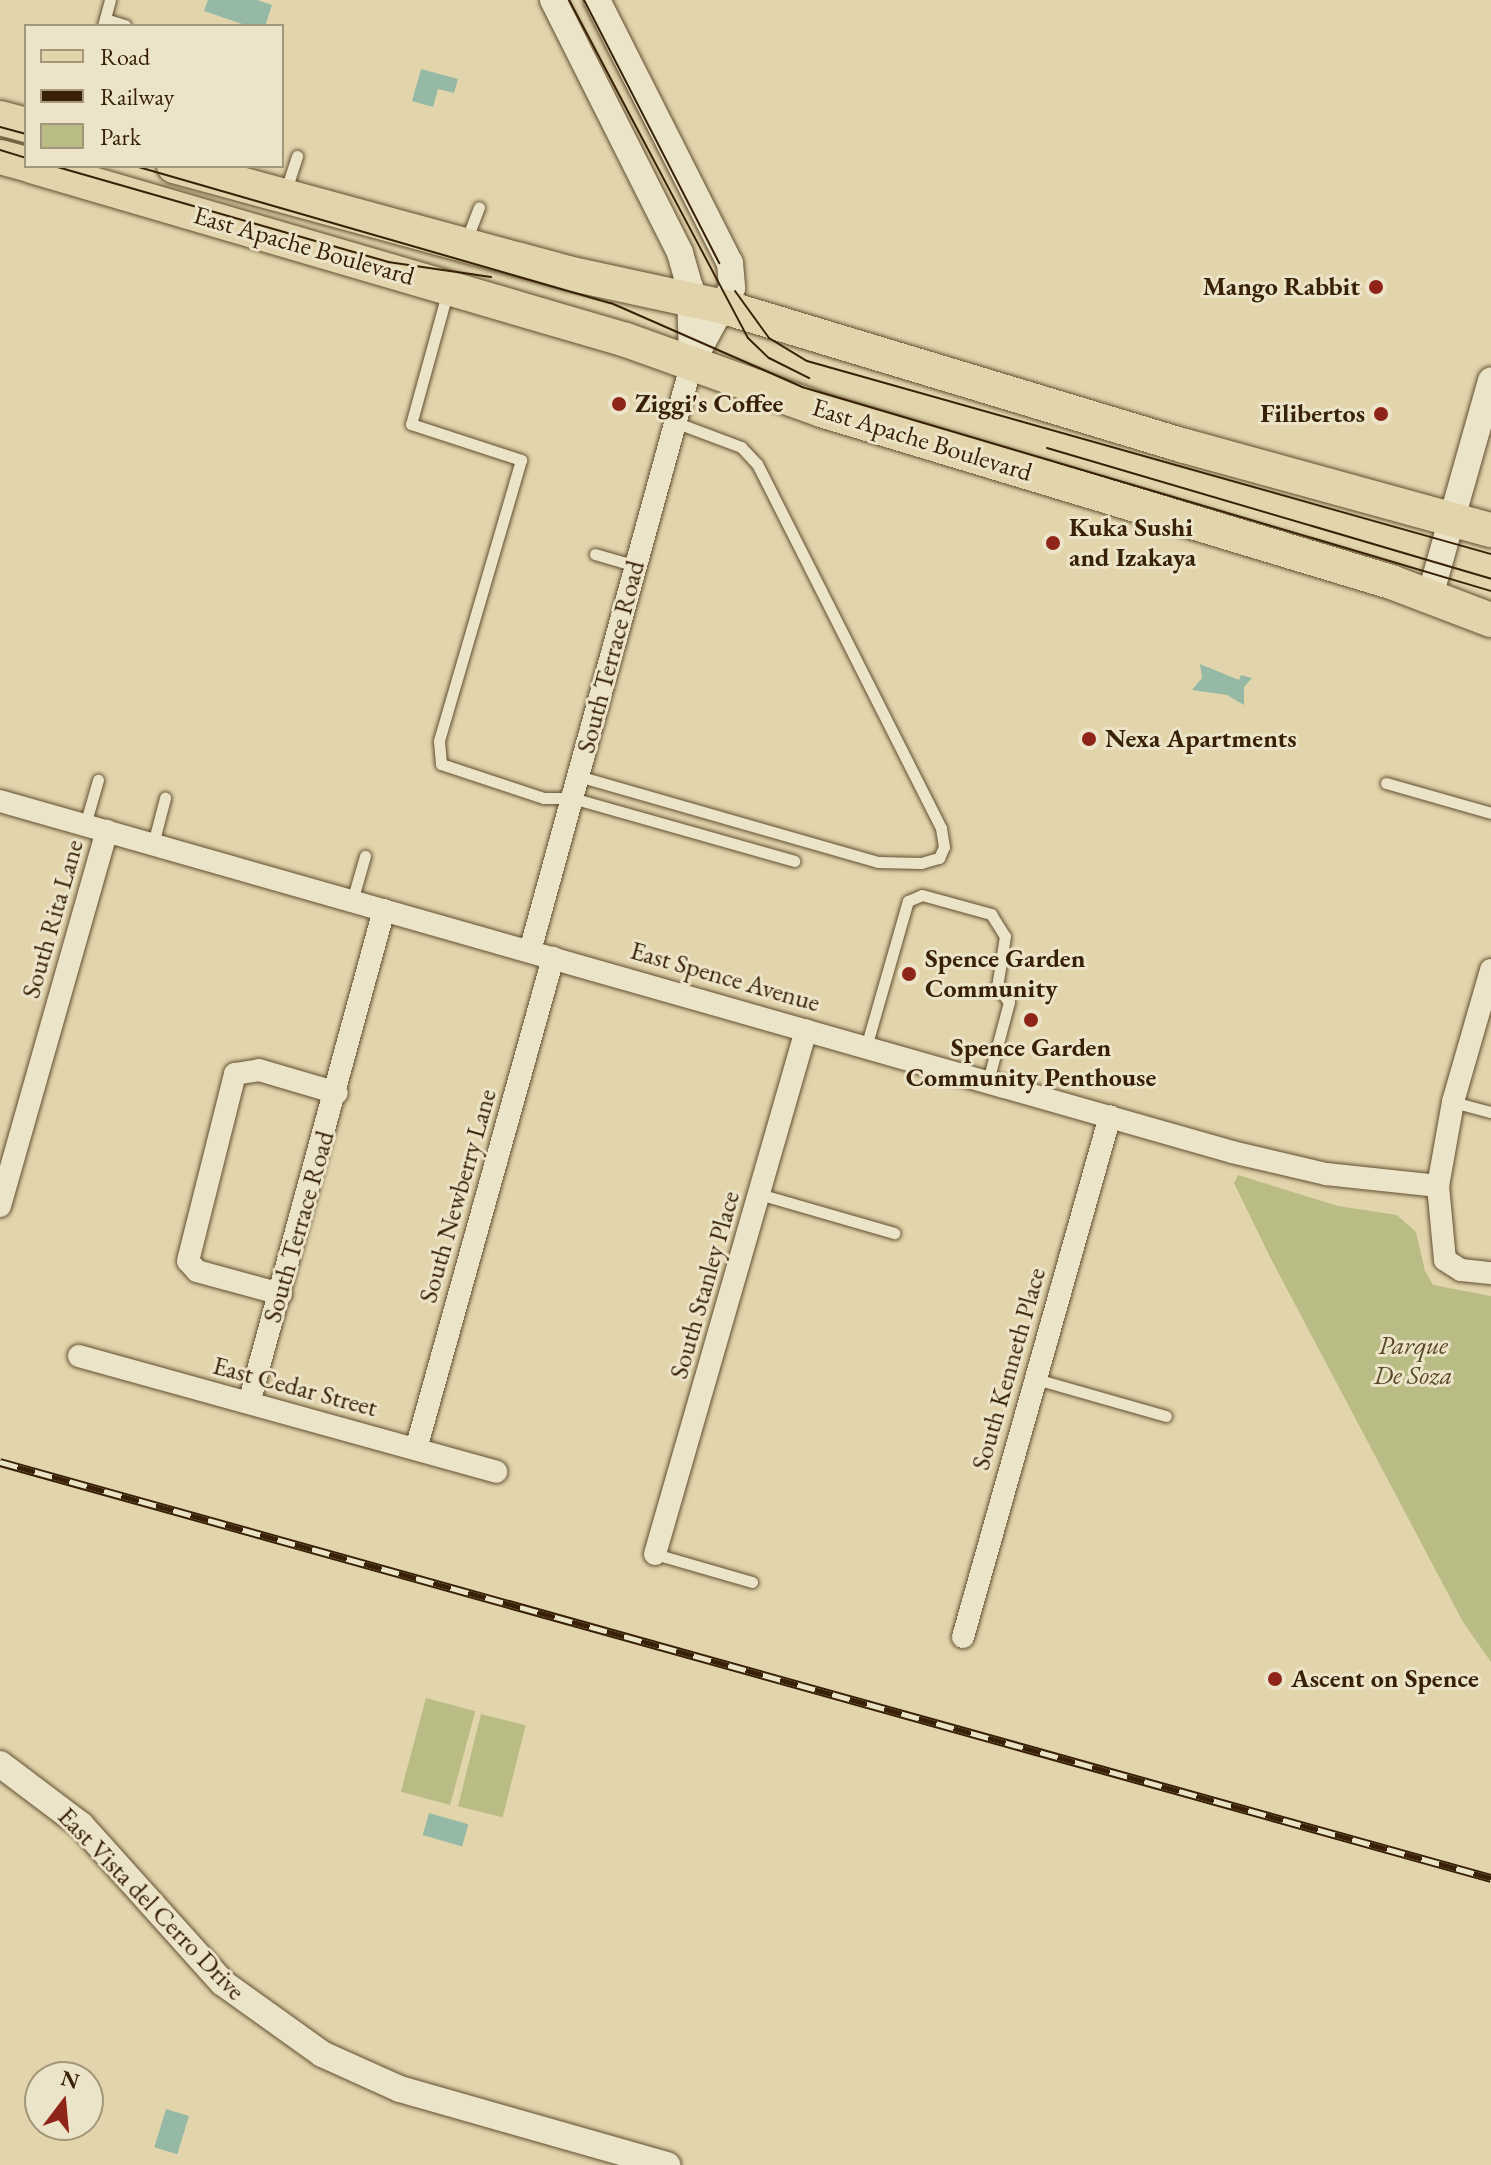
<!DOCTYPE html>
<style>
body{margin:0}
#map{position:relative;width:1491px;height:2165px;overflow:hidden;background:#e2d5ac;font-family:"EB Garamond",serif}
div>[style]{position:absolute}
.green>*{inset:0;background:#b9bc85;transform-origin:0 0}
.water>*{inset:0;background:#95b9a5;transform-origin:0 0}
.roads{filter:drop-shadow(0 0 2px #624e30) drop-shadow(0 0 2px #624e30)}
.service>*{height:11px;margin:-5.5px;padding:0 5.5px;transform-origin:5.5px;border-radius:5.5px;background:#ece4c9}
.minor>*{height:22px;margin:-11px;padding:0 11px;transform-origin:11px;border-radius:11px;background:#ece4c9}
.tertiary>*{height:26px;margin:-13px;padding:0 13px;transform-origin:13px;border-radius:13px;background:#ece4c9}
.primary>*{height:34px;margin:-17px;padding:0 17px;transform-origin:17px;border-radius:17px;background:#e2d5ac}
.tram>*{height:2px;margin:-1px;padding:0 1px;transform-origin:1px;border-radius:1px;background:#382106}
.rail>*{height:9px;margin-top:-4.5px;transform-origin:0;background:repeating-linear-gradient(90deg,#ece4c9 0 18px,#382106 0 36px);box-sizing:border-box;border-block:2px solid #382106}
.dots>*{width:22px;height:22px;translate:-50% -50%;box-sizing:border-box;border:4px solid #ece4c9;border-radius:50%}
span{translate:-50% -50%;white-space:nowrap;text-align:center;line-height:1.15;-webkit-text-stroke:6px #ece4c9;paint-order:stroke}
.street-label{font-size:26px;color:#382106}
.poi-label{font-size:26px;color:#382106;font-weight:700}
.right{translate:-100% -50%;text-align:right}
.left{translate:0 -50%;text-align:left}
.park-label{font-size:26px;color:#584826;font-style:italic}
.legend{position:absolute;left:24px;top:24px;width:260px;height:144px;box-sizing:border-box;background:#ece4c9;border:2px solid #a4967b;margin:0;padding:10px 14px;list-style:none;font-size:24px;color:#382106}
.legend li{display:flex;align-items:center;gap:16px;height:40px}
.legend b{width:40px;border:2px solid #a4967b}
.north{position:absolute;left:24px;top:2061px;width:80px;height:80px;box-sizing:border-box;background:#ece4c9;border:2px solid #a4967b;border-radius:50%;rotate:16deg;font-size:22px;font-weight:700;line-height:32px;text-align:center;color:#382106}
.north::after{content:'';display:block;margin:auto;width:28px;height:36px;background:#8f2418;clip-path:polygon(50% 0,100% 100%,50% 72%,0 100%)}
</style>
<div id="map">
<div class="green">
<i style="clip-path:polygon(1238px 1175px,1338px 1206px,1397px 1215px,1416px 1232px,1425px 1271px,1433px 1285px,1491px 1296px,1491px 1662px,1463px 1622px,1270px 1257px,1234px 1183px)"></i>
<i style="left:426px;top:1698px;width:51px;height:97px;rotate:15deg"></i>
<i style="left:481px;top:1714px;width:46px;height:95px;rotate:14deg"></i>
</div>
<div class="water">
<i style="clip-path:polygon(208px 0,257px 0,272px 5px,265px 26px,248px 26px,204px 11px)"></i>
<i style="clip-path:polygon(421px 69px,458px 79px,454px 93px,438px 89px,433px 107px,412px 101px)"></i>
<i style="clip-path:polygon(1200px 664px,1239px 680px,1241px 675px,1252px 678px,1244px 687px,1244px 705px,1227px 695px,1192px 690px,1202px 678px)"></i>
<i style="left:429px;top:1813px;width:41px;height:23px;rotate:16deg"></i>
<i style="left:166px;top:2109px;width:24px;height:40px;rotate:17deg"></i>
</div>
<div class="roads">
<div class="service">
<i style="left:105px;top:19px;width:21px;rotate:17deg"></i>
<i style="left:103px;top:26px;width:27px;rotate:-75deg"></i>
<i style="left:285px;top:193px;width:39px;rotate:-72deg"></i>
<i style="left:466px;top:241px;width:36px;rotate:-69deg"></i>
<i style="left:448px;top:290px;width:139px;rotate:105.4deg"></i>
<i style="left:411px;top:424px;width:116px;rotate:18.1deg"></i>
<i style="left:521px;top:460px;width:293px;rotate:106.3deg"></i>
<i style="left:439px;top:741px;width:23px;rotate:85deg"></i>
<i style="left:441px;top:764px;width:108px;rotate:18.3deg"></i>
<i style="left:544px;top:798px;width:28px"></i>
<i style="left:572px;top:798px;width:231px;rotate:15.8deg"></i>
<i style="left:595px;top:554px;width:43px;rotate:16.3deg"></i>
<i style="left:578px;top:776px;width:312px;rotate:16deg"></i>
<i style="left:878px;top:862px;width:43px;rotate:1.3deg"></i>
<i style="left:921px;top:863px;width:19px;rotate:-16deg"></i>
<i style="left:939px;top:858px;width:12px;rotate:-66deg"></i>
<i style="left:944px;top:847px;width:19px;rotate:-99deg"></i>
<i style="left:941px;top:828px;width:408px;rotate:-116.8deg"></i>
<i style="left:757px;top:464px;width:23px;rotate:-133deg"></i>
<i style="left:741px;top:447px;width:68px;rotate:-159.4deg"></i>
<i style="left:1386px;top:783px;width:109px;rotate:15.9deg"></i>
<i style="left:85px;top:825px;width:47px;rotate:-73.9deg"></i>
<i style="left:153px;top:844px;width:48px;rotate:-75.4deg"></i>
<i style="left:352px;top:901px;width:47px;rotate:-73.9deg"></i>
<i style="left:866px;top:1047px;width:152px;rotate:-74deg"></i>
<i style="left:908px;top:901px;width:15px;rotate:-23deg"></i>
<i style="left:922px;top:895px;width:72px;rotate:15.4deg"></i>
<i style="left:991px;top:914px;width:26px;rotate:58deg"></i>
<i style="left:1005px;top:936px;width:52px;rotate:98.9deg"></i>
<i style="left:997px;top:987px;width:19px;rotate:51deg"></i>
<i style="left:1009px;top:1002px;width:82px;rotate:104.9deg"></i>
<i style="left:1453px;top:1102px;width:39px;rotate:15deg"></i>
<i style="left:759px;top:1194px;width:141px;rotate:16.1deg"></i>
<i style="left:1036px;top:1379px;width:135px;rotate:15.9deg"></i>
<i style="left:655px;top:1554px;width:101px;rotate:16.1deg"></i>
</div>
<div class="minor">
<i style="left:0;top:801px;width:1281px;rotate:15.9deg"></i>
<i style="left:1232px;top:1152px;width:97px;rotate:13.2deg"></i>
<i style="left:1326px;top:1174px;width:113px;rotate:6.1deg"></i>
<i style="left:530px;top:951px;width:611px;rotate:-74.62deg"></i>
<i style="left:1491px;top:970px;width:137px;rotate:106.1deg"></i>
<i style="left:1453px;top:1102px;width:85px;rotate:100.1deg"></i>
<i style="left:1438px;top:1186px;width:74px;rotate:84.6deg"></i>
<i style="left:1445px;top:1260px;width:19px;rotate:32deg"></i>
<i style="left:1461px;top:1270px;width:30px;rotate:6deg"></i>
<i style="left:0;top:1206px;width:390px;rotate:-74.1deg"></i>
<i style="left:281px;top:1294px;width:87px;rotate:-164.7deg"></i>
<i style="left:197px;top:1271px;width:13px;rotate:-132deg"></i>
<i style="left:188px;top:1261px;width:193px;rotate:-75.9deg"></i>
<i style="left:235px;top:1074px;width:24px;rotate:-9deg"></i>
<i style="left:259px;top:1070px;width:81px;rotate:16.4deg"></i>
<i style="left:79px;top:1356px;width:433px;rotate:15.5deg"></i>
<i style="left:249px;top:1403px;width:511px;rotate:-74.69deg"></i>
<i style="left:416px;top:1449px;width:510px;rotate:-74.41deg"></i>
<i style="left:655px;top:1554px;width:545px;rotate:-73.92deg"></i>
<i style="left:963px;top:1637px;width:541px;rotate:-74.24deg"></i>
</div>
<div class="tertiary">
<i style="left:553px;top:0;width:283px;rotate:63.3deg"></i>
<i style="left:680px;top:253px;width:35px;rotate:74deg"></i>
<i style="left:690px;top:287px;width:75px;rotate:88.5deg"></i>
<i style="left:597px;top:0;width:295px;rotate:63.2deg"></i>
<i style="left:730px;top:263px;width:25px;rotate:85deg"></i>
<i style="left:732px;top:288px;width:84px;rotate:118.4deg"></i>
<i style="left:1430px;top:596px;width:224px;rotate:-74.2deg"></i>
<i style="left:0;top:1764px;width:101px;rotate:37deg"></i>
<i style="left:81px;top:1825px;width:212px;rotate:48.1deg"></i>
<i style="left:223px;top:1983px;width:122px;rotate:35.6deg"></i>
<i style="left:322px;top:2054px;width:85px;rotate:24.2deg"></i>
<i style="left:400px;top:2089px;width:278px;rotate:15.9deg"></i>
</div>
<div class="primary">
<i style="left:0;top:118px;width:27px;rotate:15deg"></i>
<i style="left:0;top:157px;width:27px;rotate:15deg"></i>
<i style="left:31px;top:166px;width:620px;rotate:16.3deg"></i>
<i style="left:626px;top:340px;width:207px;rotate:19.7deg"></i>
<i style="left:821px;top:410px;width:595px;rotate:16.79deg"></i>
<i style="left:1391px;top:582px;width:107px;rotate:20.8deg"></i>
<i style="left:174px;top:166px;width:412px;rotate:15.2deg"></i>
<i style="left:572px;top:274px;width:156px;rotate:12.2deg"></i>
<i style="left:724px;top:307px;width:481px;rotate:16.8deg"></i>
<i style="left:1185px;top:446px;width:317px;rotate:15.4deg"></i>
</div>
</div>
<div class="tram">
<i style="left:569px;top:0;width:382px;rotate:62.1deg"></i>
<i style="left:748px;top:338px;width:29px;rotate:44deg"></i>
<i style="left:769px;top:358px;width:45px;rotate:26.6deg"></i>
<i style="left:584px;top:0;width:296px;rotate:62.8deg"></i>
<i style="left:0;top:127px;width:27px;rotate:15deg"></i>
<i style="left:0;top:150px;width:27px;rotate:17deg"></i>
<i style="left:54px;top:166px;width:348px;rotate:16deg"></i>
<i style="left:388px;top:262px;width:104px;rotate:8.3deg"></i>
<i style="left:135px;top:166px;width:495px;rotate:16.1deg"></i>
<i style="left:611px;top:303px;width:209px;rotate:23.7deg"></i>
<i style="left:802px;top:387px;width:719px;rotate:16.49deg"></i>
<i style="left:735px;top:291px;width:58px;rotate:54.1deg"></i>
<i style="left:769px;top:338px;width:44px;rotate:31.2deg"></i>
<i style="left:807px;top:361px;width:711px;rotate:15.76deg"></i>
<i style="left:1047px;top:448px;width:463px;rotate:16.4deg"></i>
</div>
<div class="rail">
<i style="left:0;top:1462px;width:1548px;rotate:15.59deg"></i>
</div>
<div class="dots">
<i style="left:1376px;top:287px;background:#8f2418"></i>
<i style="left:619px;top:404px;background:#8f2418"></i>
<i style="left:1381px;top:414px;background:#8f2418"></i>
<i style="left:1053px;top:543px;background:#8f2418"></i>
<i style="left:1089px;top:739px;background:#8f2418"></i>
<i style="left:909px;top:974px;background:#8f2418"></i>
<i style="left:1031px;top:1020px;background:#8f2418"></i>
<i style="left:1275px;top:1679px;background:#8f2418"></i>
</div>
<div class="street-label">
<span style="left:304px;top:246px;rotate:16deg">East Apache Boulevard</span>
<span style="left:922px;top:440px;rotate:17deg">East Apache Boulevard</span>
<span style="left:611px;top:657px;rotate:-75deg">South Terrace Road</span>
<span style="left:53px;top:919px;rotate:-74deg">South Rita Lane</span>
<span style="left:725px;top:977px;rotate:16deg">East Spence Avenue</span>
<span style="left:458px;top:1196px;rotate:-74deg">South Newberry Lane</span>
<span style="left:299px;top:1227px;rotate:-74deg">South Terrace Road</span>
<span style="left:705px;top:1285px;rotate:-74deg">South Stanley Place</span>
<span style="left:1009px;top:1369px;rotate:-74deg">South Kenneth Place</span>
<span style="left:295px;top:1387px;rotate:15deg">East Cedar Street</span>
<span style="left:151px;top:1904px;rotate:46deg">East Vista del Cerro Drive</span>
</div>
<div class="poi-label">
<span class="right" style="left:1360px;top:287px">Mango Rabbit</span>
<span class="left" style="left:635px;top:404px">Ziggi's Coffee</span>
<span class="right" style="left:1365px;top:414px">Filibertos</span>
<span class="left" style="left:1069px;top:543px">Kuka Sushi<br>and Izakaya</span>
<span class="left" style="left:1105px;top:739px">Nexa Apartments</span>
<span class="left" style="left:925px;top:974px">Spence Garden<br>Community</span>
<span style="left:1031px;top:1063px">Spence Garden<br>Community Penthouse</span>
<span class="left" style="left:1291px;top:1679px">Ascent on Spence</span>
</div>
<div class="park-label">
<span style="left:1413px;top:1361px">Parque<br>De Soza</span>
</div>
<ul class="legend">
<li><b style="height:10px;background:#e2d5ac"></b>Road</li>
<li><b style="height:10px;background:#382106"></b>Railway</li>
<li><b style="height:22px;background:#b9bc85"></b>Park</li>
</ul>
<div class="north">N</div>
</div>
